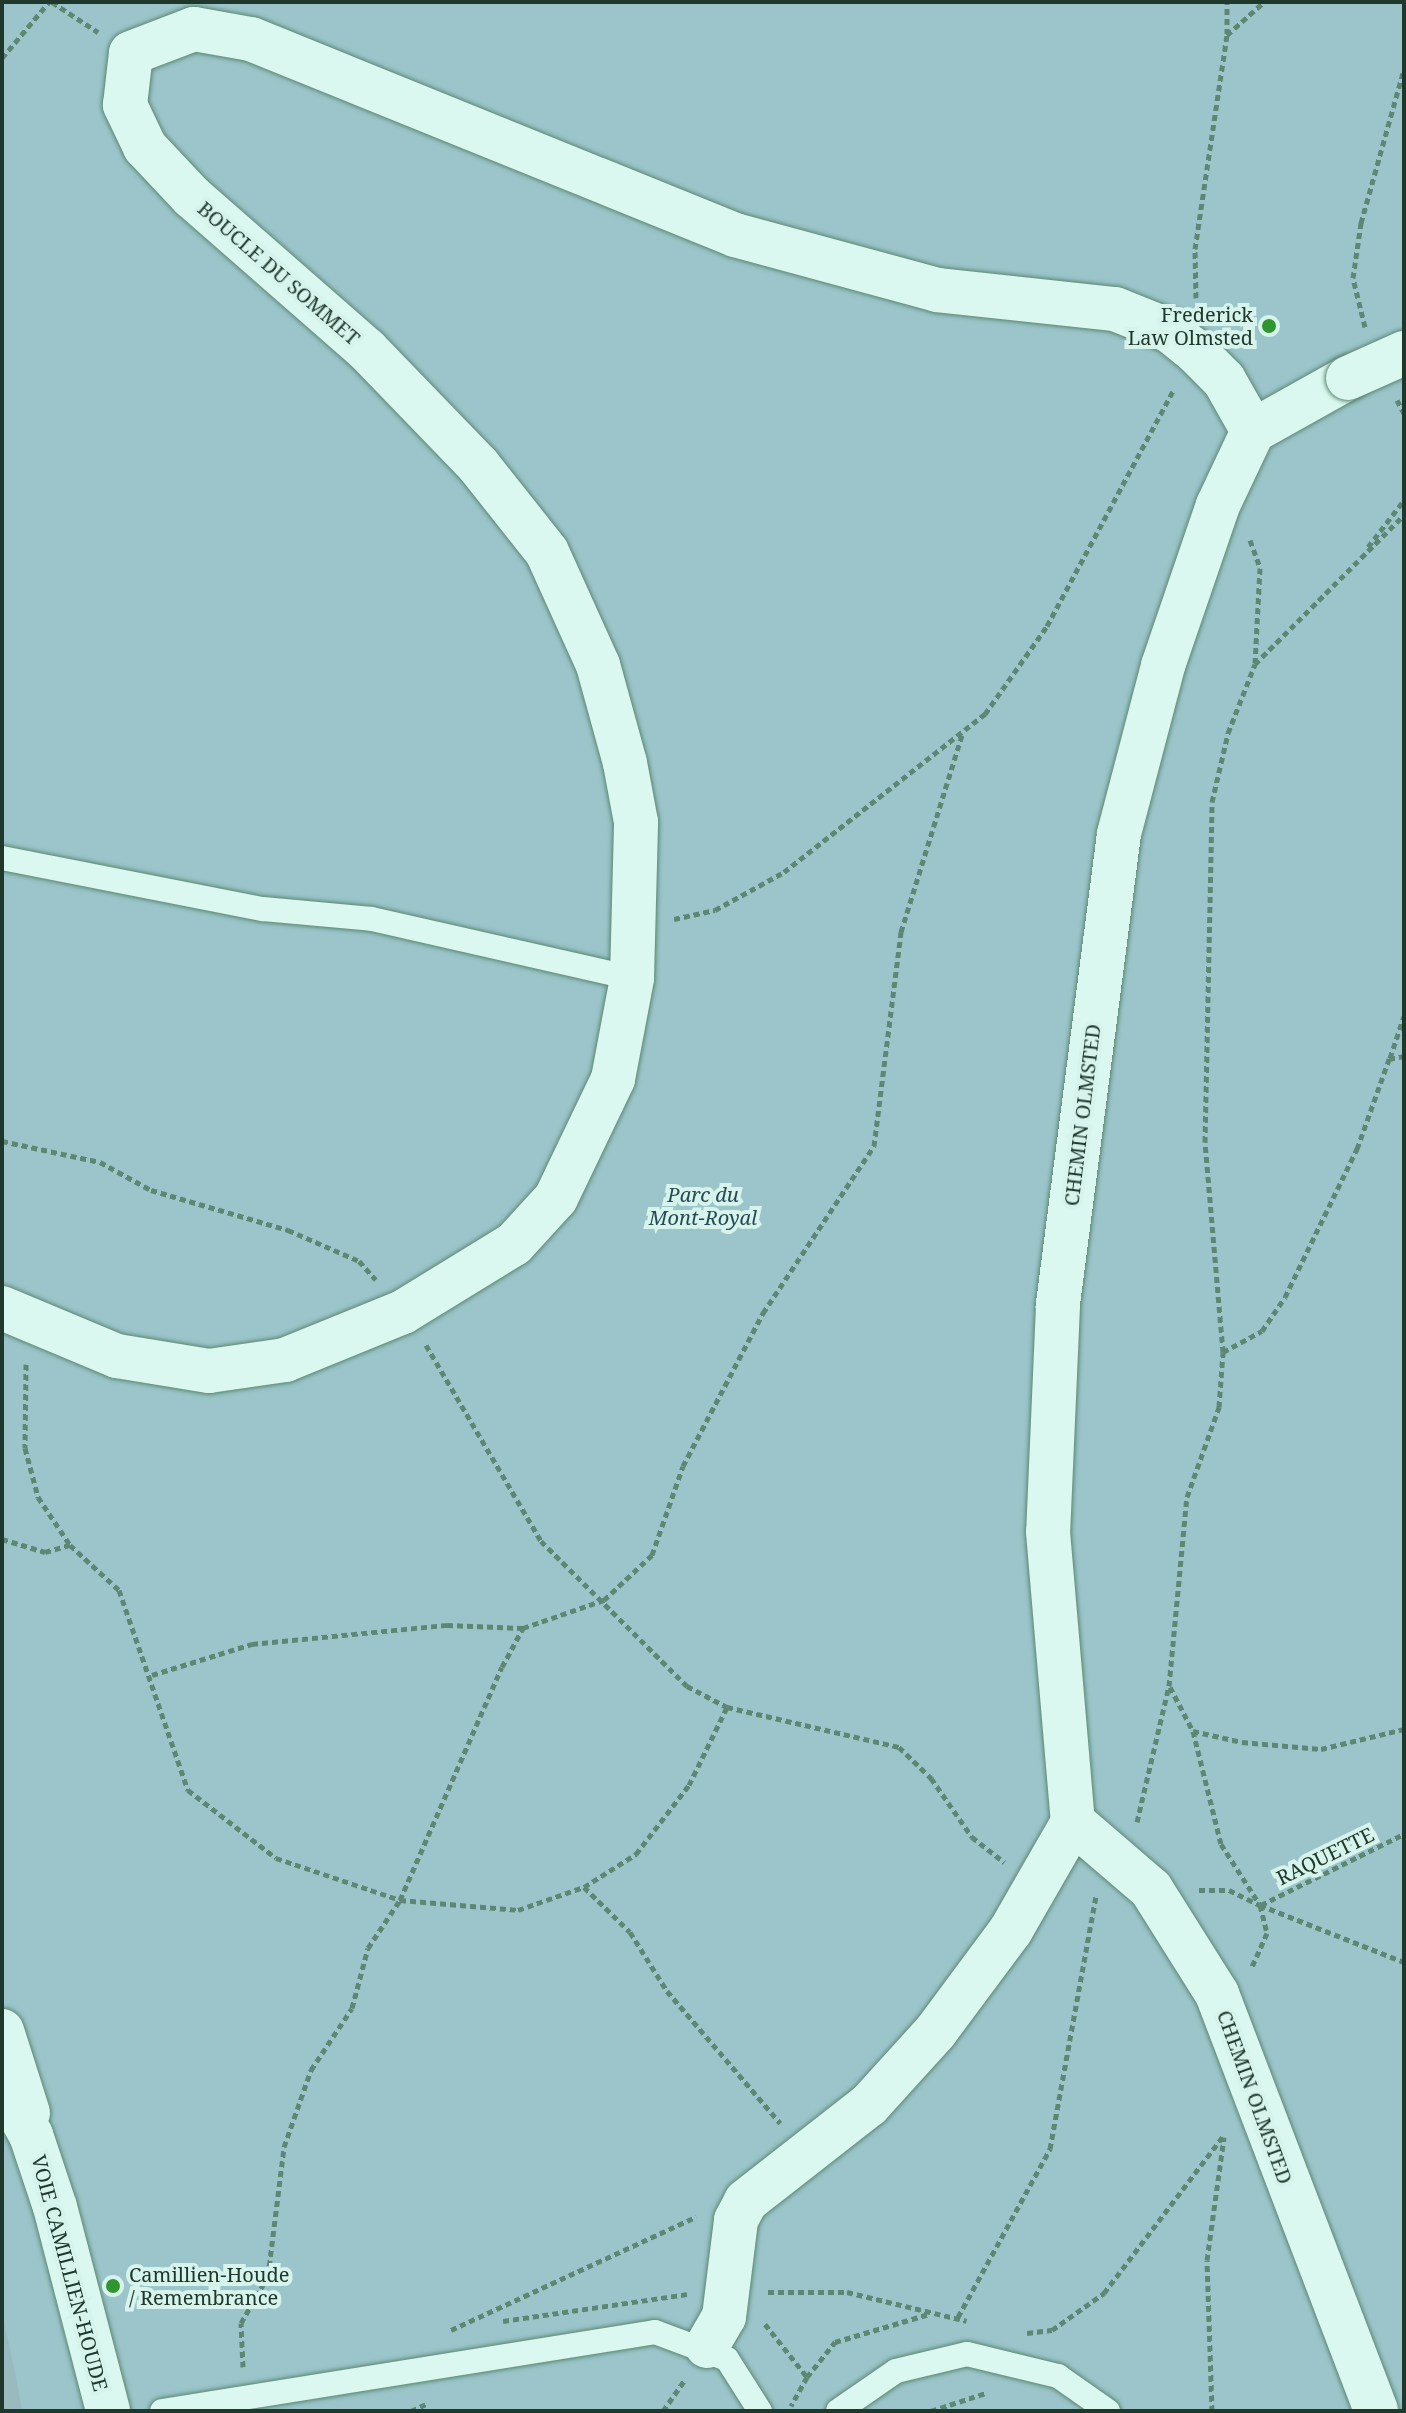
<!DOCTYPE html>
<style>
body{margin:0}
#map{position:relative;width:1406px;height:2413px;overflow:hidden;background:#c7ede1;font-family:"Noto Serif",serif}
div>[style]{position:absolute}
.green>*{inset:0;background:#9bc5ca;transform-origin:0 0}
.cemetery>*{inset:0;background:#99bbc0}
.path>*{height:5px;margin-top:-2.5px;transform-origin:0;background:repeating-linear-gradient(90deg,#5d8773 0 6px,transparent 0 10px)}
.roads{filter:drop-shadow(0 0 2px #5d8773) drop-shadow(0 0 2px #5d8773)}
.lane>*{height:24px;margin:-12px;padding:0 12px;transform-origin:12px;border-radius:12px;background:#daf8ef}
.street>*{height:44px;margin:-22px;padding:0 22px;transform-origin:22px;border-radius:22px;background:#daf8ef}
.secondary>*{height:44px;margin:-22px;padding:0 22px;transform-origin:22px;border-radius:22px;background:#daf8ef}
.bridges{filter:drop-shadow(0 0 2px #5d8773) drop-shadow(0 0 2px #5d8773)}
.street-bridge>*{height:44px;margin:-22px;padding:0 22px;transform-origin:22px;border-radius:22px;background:#daf8ef}
.dots>*{width:22px;height:22px;translate:-50% -50%;box-sizing:border-box;border:4px solid #d6f4ec;border-radius:50%}
span{translate:-50% -50%;white-space:nowrap;text-align:center;line-height:1.15;-webkit-text-stroke:8px #d6f4ec;paint-order:stroke}
.street-label{font-size:20px;color:#20382c}
.poi-label{font-size:20px;color:#20382c}
.right{translate:-100% -50%;text-align:right}
.left{translate:0 -50%;text-align:left}
.park-label{font-size:20px;color:#274954;font-style:italic}
.frame{position:absolute;inset:0;border:4px solid #20382c;pointer-events:none}
</style>
<div id="map">
<div class="green">
<i style="left:2px;top:2px;width:1402px;height:2409px"></i>
</div>
<div class="cemetery">
<i style="clip-path:polygon(2px 2312px,18px 2387px,22px 2411px,2px 2411px)"></i>
</div>
<div class="path">
<i style="left:52px;top:2px;width:55px;rotate:33.1deg"></i>
<i style="left:1227px;top:34px;width:32px;rotate:-90deg"></i>
<i style="left:2px;top:58px;width:73px;rotate:-50deg"></i>
<i style="left:1196px;top:298px;width:49px;rotate:-91.2deg"></i>
<i style="left:1195px;top:249px;width:216px;rotate:-81.5deg"></i>
<i style="left:1227px;top:35px;width:50px;rotate:-41.7deg"></i>
<i style="left:1365px;top:327px;width:50px;rotate:-103.8deg"></i>
<i style="left:1353px;top:278px;width:56px;rotate:-81.7deg"></i>
<i style="left:1361px;top:223px;width:160px;rotate:-74.4deg"></i>
<i style="left:1397px;top:400px;width:15px;rotate:62deg"></i>
<i style="left:1250px;top:540px;width:30px;rotate:70deg"></i>
<i style="left:1260px;top:568px;width:95px;rotate:93deg"></i>
<i style="left:1368px;top:547px;width:59px;rotate:-52.5deg"></i>
<i style="left:674px;top:919px;width:42px;rotate:-12.4deg"></i>
<i style="left:715px;top:910px;width:79px;rotate:-28.8deg"></i>
<i style="left:784px;top:872px;width:256px;rotate:-38.2deg"></i>
<i style="left:985px;top:714px;width:108px;rotate:-54.8deg"></i>
<i style="left:1047px;top:626px;width:269px;rotate:-61.8deg"></i>
<i style="left:1390px;top:1058px;width:44px;rotate:-71.6deg"></i>
<i style="left:2px;top:1141px;width:100px;rotate:12.1deg"></i>
<i style="left:100px;top:1162px;width:58px;rotate:28.8deg"></i>
<i style="left:151px;top:1190px;width:143px;rotate:16.3deg"></i>
<i style="left:288px;top:1230px;width:77px;rotate:23.6deg"></i>
<i style="left:359px;top:1261px;width:25px;rotate:48deg"></i>
<i style="left:426px;top:1345px;width:227px;rotate:59.6deg"></i>
<i style="left:541px;top:1541px;width:206px;rotate:44.8deg"></i>
<i style="left:687px;top:1686px;width:45px;rotate:27.7deg"></i>
<i style="left:727px;top:1707px;width:177px;rotate:13.1deg"></i>
<i style="left:899px;top:1747px;width:45px;rotate:44.1deg"></i>
<i style="left:931px;top:1778px;width:72px;rotate:55.2deg"></i>
<i style="left:972px;top:1837px;width:41px;rotate:38deg"></i>
<i style="left:1223px;top:1352px;width:44px;rotate:-28.3deg"></i>
<i style="left:1262px;top:1331px;width:41px;rotate:-55.9deg"></i>
<i style="left:1285px;top:1297px;width:165px;rotate:-64.1deg"></i>
<i style="left:1357px;top:1149px;width:96px;rotate:-70.4deg"></i>
<i style="left:1389px;top:1059px;width:15px;rotate:-11deg"></i>
<i style="left:26px;top:1364px;width:84px;rotate:90.7deg"></i>
<i style="left:25px;top:1448px;width:51px;rotate:75.1deg"></i>
<i style="left:38px;top:1497px;width:58px;rotate:56.3deg"></i>
<i style="left:70px;top:1545px;width:67px;rotate:42.6deg"></i>
<i style="left:119px;top:1590px;width:212px;rotate:71deg"></i>
<i style="left:188px;top:1790px;width:111px;rotate:37.7deg"></i>
<i style="left:276px;top:1858px;width:131px;rotate:18.7deg"></i>
<i style="left:400px;top:1900px;width:118px;rotate:4.8deg"></i>
<i style="left:518px;top:1910px;width:70px;rotate:-19.2deg"></i>
<i style="left:584px;top:1887px;width:62px;rotate:-32.4deg"></i>
<i style="left:636px;top:1854px;width:87px;rotate:-52.5deg"></i>
<i style="left:689px;top:1785px;width:87px;rotate:-64deg"></i>
<i style="left:2px;top:1539px;width:45px;rotate:16.8deg"></i>
<i style="left:45px;top:1552px;width:26px;rotate:-16deg"></i>
<i style="left:152px;top:1675px;width:105px;rotate:-17.2deg"></i>
<i style="left:252px;top:1644px;width:196px;rotate:-5.6deg"></i>
<i style="left:447px;top:1625px;width:76px;rotate:2.3deg"></i>
<i style="left:1170px;top:1687px;width:50px;rotate:62.4deg"></i>
<i style="left:1193px;top:1731px;width:50px;rotate:12.7deg"></i>
<i style="left:1242px;top:1742px;width:79px;rotate:5.1deg"></i>
<i style="left:1321px;top:1749px;width:85px;rotate:-13.5deg"></i>
<i style="left:1193px;top:1731px;width:116px;rotate:76.1deg"></i>
<i style="left:1221px;top:1844px;width:72px;rotate:57.4deg"></i>
<i style="left:1260px;top:1905px;width:155px;rotate:21.6deg"></i>
<i style="left:1137px;top:1822px;width:140px;rotate:-76.8deg"></i>
<i style="left:1169px;top:1686px;width:190px;rotate:-84.6deg"></i>
<i style="left:1187px;top:1497px;width:96px;rotate:-70.4deg"></i>
<i style="left:1219px;top:1407px;width:55px;rotate:-85.8deg"></i>
<i style="left:1223px;top:1352px;width:211px;rotate:-94.9deg"></i>
<i style="left:1205px;top:1142px;width:340px;rotate:-88.8deg"></i>
<i style="left:1212px;top:802px;width:71px;rotate:-76.9deg"></i>
<i style="left:1228px;top:733px;width:74px;rotate:-68.6deg"></i>
<i style="left:1255px;top:664px;width:211px;rotate:-45deg"></i>
<i style="left:584px;top:1887px;width:64px;rotate:44.4deg"></i>
<i style="left:630px;top:1932px;width:70px;rotate:57.9deg"></i>
<i style="left:667px;top:1991px;width:174px;rotate:49.4deg"></i>
<i style="left:1199px;top:1890px;width:30px"></i>
<i style="left:1229px;top:1890px;width:34px;rotate:26deg"></i>
<i style="left:1260px;top:1905px;width:29px;rotate:76deg"></i>
<i style="left:1267px;top:1933px;width:39px;rotate:114deg"></i>
<i style="left:1261px;top:1905px;width:160px;rotate:-26.4deg"></i>
<i style="left:768px;top:2292px;width:79px"></i>
<i style="left:847px;top:2292px;width:123px;rotate:13.6deg"></i>
<i style="left:958px;top:2317px;width:192px;rotate:-61.3deg"></i>
<i style="left:1050px;top:2149px;width:258px;rotate:-79.7deg"></i>
<i style="left:503px;top:2321px;width:186px;rotate:-8.3deg"></i>
<i style="left:765px;top:2324px;width:68px;rotate:51.6deg"></i>
<i style="left:807px;top:2377px;width:33px;rotate:119deg"></i>
<i style="left:451px;top:2330px;width:270px;rotate:-24.8deg"></i>
<i style="left:1027px;top:2333px;width:25px;rotate:-7deg"></i>
<i style="left:1052px;top:2330px;width:64px;rotate:-35.4deg"></i>
<i style="left:1104px;top:2293px;width:198px;rotate:-52.8deg"></i>
<i style="left:243px;top:2367px;width:44px;rotate:-92.6deg"></i>
<i style="left:241px;top:2323px;width:54px;rotate:-60.1deg"></i>
<i style="left:268px;top:2276px;width:130px;rotate:-82.9deg"></i>
<i style="left:284px;top:2147px;width:82px;rotate:-70.7deg"></i>
<i style="left:311px;top:2070px;width:74px;rotate:-56.5deg"></i>
<i style="left:352px;top:2008px;width:62px;rotate:-75.1deg"></i>
<i style="left:368px;top:1948px;width:58px;rotate:-56.3deg"></i>
<i style="left:400px;top:1900px;width:254px;rotate:-66.4deg"></i>
<i style="left:502px;top:1667px;width:44px;rotate:-61.7deg"></i>
<i style="left:523px;top:1628px;width:86px;rotate:-19.1deg"></i>
<i style="left:604px;top:1600px;width:66px;rotate:-43.2deg"></i>
<i style="left:652px;top:1555px;width:94px;rotate:-70.8deg"></i>
<i style="left:683px;top:1466px;width:173px;rotate:-62.4deg"></i>
<i style="left:763px;top:1313px;width:201px;rotate:-56.4deg"></i>
<i style="left:874px;top:1146px;width:216px;rotate:-82.8deg"></i>
<i style="left:901px;top:932px;width:206px;rotate:-72.8deg"></i>
<i style="left:807px;top:2377px;width:45px;rotate:-51.3deg"></i>
<i style="left:835px;top:2342px;width:98px;rotate:-16.6deg"></i>
<i style="left:411px;top:2411px;width:19px;rotate:-25deg"></i>
<i style="left:568px;top:2411px;width:42px"></i>
<i style="left:663px;top:2411px;width:39px;rotate:-55deg"></i>
<i style="left:931px;top:2411px;width:58px;rotate:-18.1deg"></i>
<i style="left:1212px;top:2411px;width:151px;rotate:-91.9deg"></i>
<i style="left:1207px;top:2260px;width:124px;rotate:-82.1deg"></i>
</div>
<div class="roads">
<div class="lane">
<i style="left:2px;top:858px;width:266px;rotate:11.1deg"></i>
<i style="left:263px;top:909px;width:109px;rotate:5.2deg"></i>
<i style="left:372px;top:919px;width:267px;rotate:12.8deg"></i>
<i style="left:162px;top:2411px;width:499px;rotate:-9.1deg"></i>
<i style="left:655px;top:2332px;width:77px;rotate:20.6deg"></i>
<i style="left:727px;top:2359px;width:62px;rotate:57.6deg"></i>
<i style="left:838px;top:2411px;width:70px;rotate:-34.6deg"></i>
<i style="left:896px;top:2371px;width:73px;rotate:-13.5deg"></i>
<i style="left:967px;top:2354px;width:94px;rotate:13.6deg"></i>
<i style="left:1058px;top:2376px;width:61px;rotate:35deg"></i>
</div>
<div class="street">
<i style="left:1253px;top:431px;width:82px;rotate:115.3deg"></i>
<i style="left:1218px;top:505px;width:170px;rotate:108.9deg"></i>
<i style="left:1163px;top:666px;width:174px;rotate:104.7deg"></i>
<i style="left:1119px;top:834px;width:476px;rotate:97.4deg"></i>
<i style="left:1058px;top:1306px;width:226px;rotate:92.5deg"></i>
<i style="left:1048px;top:1532px;width:291px;rotate:85.1deg"></i>
<i style="left:1073px;top:1822px;width:103px;rotate:40.7deg"></i>
<i style="left:1151px;top:1889px;width:124px;rotate:57.8deg"></i>
<i style="left:1217px;top:1994px;width:446px;rotate:69.1deg"></i>
<i style="left:2px;top:1308px;width:125px;rotate:22.7deg"></i>
<i style="left:117px;top:1356px;width:93px;rotate:9.3deg"></i>
<i style="left:209px;top:1371px;width:77px;rotate:-8.2deg"></i>
<i style="left:285px;top:1360px;width:127px;rotate:-22.1deg"></i>
<i style="left:403px;top:1312px;width:130px;rotate:-31.5deg"></i>
<i style="left:514px;top:1244px;width:62px;rotate:-47.6deg"></i>
<i style="left:556px;top:1198px;width:132px;rotate:-64.4deg"></i>
<i style="left:613px;top:1079px;width:103px;rotate:-79.3deg"></i>
<i style="left:632px;top:978px;width:156px;rotate:-88.5deg"></i>
<i style="left:636px;top:822px;width:60px;rotate:-100.6deg"></i>
<i style="left:625px;top:763px;width:102px;rotate:-105.4deg"></i>
<i style="left:598px;top:665px;width:124px;rotate:-114.3deg"></i>
<i style="left:547px;top:552px;width:111px;rotate:-128.4deg"></i>
<i style="left:478px;top:465px;width:160px;rotate:-134deg"></i>
<i style="left:367px;top:350px;width:232px;rotate:-138.8deg"></i>
<i style="left:192px;top:197px;width:69px;rotate:-133.2deg"></i>
<i style="left:145px;top:147px;width:47px;rotate:-115.5deg"></i>
<i style="left:125px;top:105px;width:52px;rotate:-83.4deg"></i>
<i style="left:131px;top:53px;width:67px;rotate:-20.9deg"></i>
<i style="left:194px;top:29px;width:58px;rotate:10deg"></i>
<i style="left:251px;top:39px;width:522px;rotate:22.05deg"></i>
<i style="left:735px;top:235px;width:209px;rotate:15.2deg"></i>
<i style="left:937px;top:290px;width:179px;rotate:6.1deg"></i>
<i style="left:1115px;top:309px;width:59px;rotate:21.8deg"></i>
<i style="left:1170px;top:331px;width:35px;rotate:39deg"></i>
<i style="left:1197px;top:353px;width:38px;rotate:45deg"></i>
<i style="left:1224px;top:380px;width:59px;rotate:60.4deg"></i>
<i style="left:1253px;top:431px;width:109px;rotate:-29.2deg"></i>
<i style="left:707px;top:2346px;width:34px;rotate:-60deg"></i>
<i style="left:724px;top:2317px;width:98px;rotate:-82.9deg"></i>
<i style="left:736px;top:2220px;width:21px;rotate:-62deg"></i>
<i style="left:746px;top:2201px;width:156px;rotate:-38deg"></i>
<i style="left:869px;top:2105px;width:100px;rotate:-47.8deg"></i>
<i style="left:936px;top:2031px;width:126px;rotate:-53.4deg"></i>
<i style="left:1011px;top:1930px;width:125px;rotate:-60.1deg"></i>
</div>
<div class="secondary">
<i style="left:2px;top:2031px;width:86px;rotate:72.4deg"></i>
<i style="left:2px;top:2083px;width:60px;rotate:60.9deg"></i>
<i style="left:31px;top:2135px;width:76px;rotate:71.6deg"></i>
<i style="left:55px;top:2207px;width:211px;rotate:75.4deg"></i>
</div>
</div>
<div class="bridges">
<div class="street-bridge">
<i style="left:1348px;top:378px;width:61px;rotate:-24.1deg"></i>
</div>
</div>
<div class="dots">
<i style="left:1269px;top:326px;background:#30942f"></i>
<i style="left:113px;top:2286px;background:#30942f"></i>
</div>
<div class="street-label">
<span style="left:279px;top:273px;rotate:41deg">BOUCLE DU SOMMET</span>
<span style="left:1082px;top:1115px;rotate:-83deg">CHEMIN OLMSTED</span>
<span style="left:1325px;top:1856px;rotate:-26deg">RAQUETTE</span>
<span style="left:1255px;top:2097px;rotate:70deg">CHEMIN OLMSTED</span>
<span style="left:70px;top:2273px;rotate:75deg">VOIE CAMILLIEN-HOUDE</span>
</div>
<div class="poi-label">
<span class="right" style="left:1253px;top:326px">Frederick<br>Law Olmsted</span>
<span class="left" style="left:129px;top:2286px">Camillien-Houde<br>/ Remembrance</span>
</div>
<div class="park-label">
<span style="left:703px;top:1206px">Parc du<br>Mont-Royal</span>
</div>
<div class="frame"></div>
</div>
